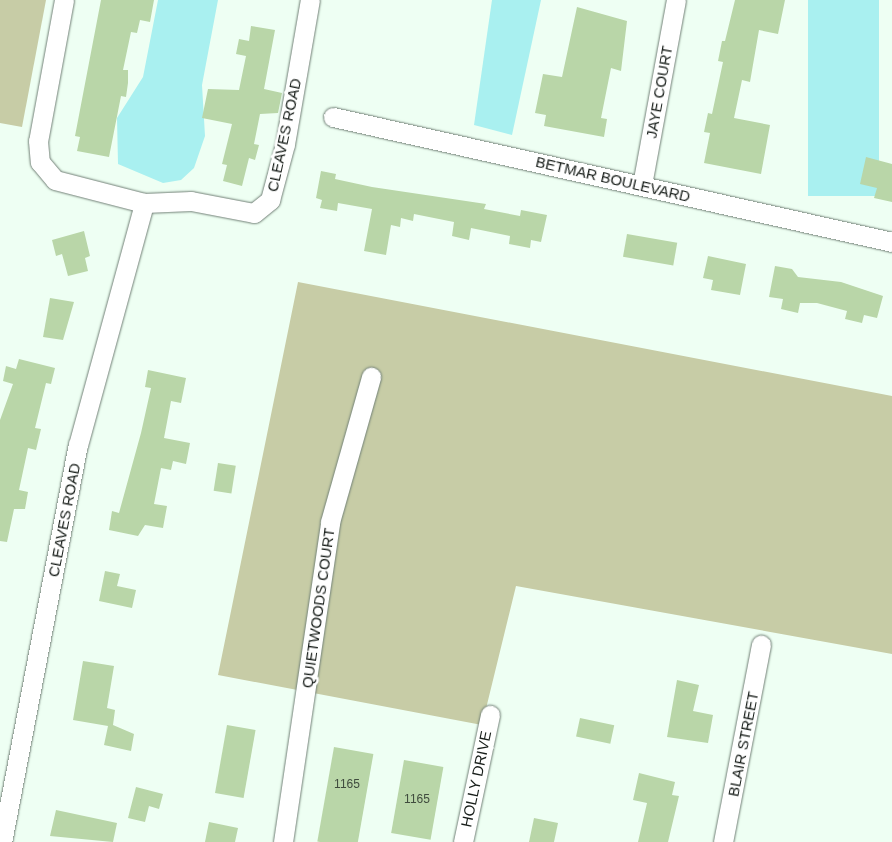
<!DOCTYPE html>
<style>
body{margin:0}
#map{position:relative;width:892px;height:842px;overflow:hidden;background:#eefff3;font-family:Helvetica,sans-serif}
div>[style]{position:absolute}
.green>*{inset:0;background:#c7cca6}
.water>*{inset:0;background:#a9f0f0;transform-origin:0 0}
.building>*{inset:0;background:#b9d6a8;transform-origin:0 0}
.roads{filter:drop-shadow(0 0 1px #728177) drop-shadow(0 0 1px #728177)}
.street>*{height:19px;margin:-9.5px;padding:0 9.5px;transform-origin:9.5px;border-radius:9.5px;background:#fff}
span{translate:-50% -50%;white-space:nowrap;text-align:center;line-height:1.15;-webkit-text-stroke:5px #fff;paint-order:stroke}
.number-label{font-size:12px;color:#404c3e}
.number-label span{-webkit-text-stroke-width:0}
.street-label{font-size:15px;color:#181e1a}
</style>
<div id="map">
<div class="green">
<i style="clip-path:polygon(0 0,46px 0,22px 127px,0 123px)"></i>
<i style="clip-path:polygon(298px 282px,892px 396px,892px 654px,516px 586px,482px 725px,218px 675px)"></i>
</div>
<div class="water">
<i style="clip-path:polygon(158px 0,218px 0,202px 85px,205px 136px,194px 168px,181px 180px,163px 183px,118px 164px,117px 118px,143px 77px)"></i>
<i style="clip-path:polygon(492px 0,541px 0,512px 135px,474px 125px)"></i>
<i style="left:808px;top:0;width:71px;height:196px"></i>
</div>
<div class="building">
<i style="clip-path:polygon(101px 0,154px 0,150px 22px,140px 20px,137px 33px,131px 32px,123px 70px,128px 70px,128px 83px,126px 97px,121px 96px,109px 157px,77px 151px,80px 137px,75px 136px)"></i>
<i style="clip-path:polygon(735px 0,785px 0,778px 34px,759px 30px,750px 82px,742px 80px,734px 118px,770px 125px,761px 174px,704px 163px,710px 133px,704px 132px,708px 113px,712px 114px,723px 62px,718px 61px,722px 41px,725px 41px)"></i>
<i style="clip-path:polygon(577px 7px,627px 21px,621px 71px,611px 68px,601px 118px,607px 119px,604px 137px,544px 126px,546px 115px,535px 113px,543px 74px,562px 77px)"></i>
<i style="clip-path:polygon(251px 26px,275px 30px,264px 89px,282px 93px,278px 113px,260px 114px,254px 144px,259px 145px,255px 160px,249px 158px,242px 186px,223px 181px,227px 165px,222px 164px,232px 124px,202px 118px,208px 89px,239px 90px,246px 56px,236px 54px,239px 39px,249px 41px)"></i>
<i style="clip-path:polygon(866px 157px,892px 164px,892px 202px,874px 198px,877px 188px,860px 184px)"></i>
<i style="clip-path:polygon(321px 171px,336px 174px,335px 179px,372px 187px,486px 204px,484px 209px,520px 216px,521px 210px,547px 215px,541px 242px,531px 240px,530px 248px,509px 244px,510px 236px,471px 228px,469px 240px,452px 236px,454px 222px,414px 214px,413px 221px,401px 218px,400px 227px,391px 225px,386px 255px,364px 251px,372px 209px,338px 203px,337px 211px,320px 208px,322px 200px,316px 198px)"></i>
<i style="clip-path:polygon(84px 231px,90px 256px,85px 258px,88px 271px,68px 276px,62px 254px,56px 256px,52px 240px)"></i>
<i style="left:627px;top:234px;width:51px;height:23px;rotate:10deg"></i>
<i style="clip-path:polygon(708px 256px,746px 264px,740px 295px,711px 290px,713px 280px,703px 278px)"></i>
<i style="clip-path:polygon(775px 266px,792px 269px,798px 277px,841px 282px,883px 296px,877px 318px,864px 315px,862px 323px,845px 319px,847px 311px,817px 303px,800px 303px,798px 313px,781px 309px,783px 299px,769px 297px)"></i>
<i style="clip-path:polygon(50px 298px,74px 302px,63px 340px,43px 337px)"></i>
<i style="clip-path:polygon(19px 359px,55px 368px,51px 384px,46px 383px,35px 428px,41px 429px,36px 450px,28px 448px,19px 490px,28px 492px,25px 509px,14px 509px,7px 542px,0 541px,0 420px,13px 384px,3px 381px,6px 366px,16px 369px)"></i>
<i style="clip-path:polygon(148px 370px,186px 378px,181px 403px,171px 401px,164px 438px,190px 443px,186px 464px,173px 461px,171px 470px,161px 468px,154px 504px,167px 506px,163px 528px,145px 525px,138px 536px,109px 530px,112px 511px,119px 513px,141px 433px,151px 388px,145px 387px)"></i>
<i style="left:218px;top:463px;width:18px;height:28px;rotate:9deg"></i>
<i style="clip-path:polygon(105px 571px,120px 574px,117px 586px,136px 590px,132px 608px,99px 601px)"></i>
<i style="clip-path:polygon(83px 661px,114px 666px,107px 708px,115px 710px,113px 725px,134px 734px,131px 751px,104px 745px,108px 726px,73px 720px)"></i>
<i style="clip-path:polygon(677px 680px,699px 685px,693px 711px,713px 715px,708px 743px,667px 737px)"></i>
<i style="left:580px;top:718px;width:35px;height:19px;rotate:12deg"></i>
<i style="left:227px;top:725px;width:29px;height:69px;rotate:10deg"></i>
<i style="left:334px;top:747px;width:40px;height:96px;rotate:10deg"></i>
<i style="left:404px;top:760px;width:40px;height:74px;rotate:10deg"></i>
<i style="clip-path:polygon(639px 773px,675px 782px,672px 795px,679px 796px,668px 842px,638px 842px,647px 803px,633px 800px)"></i>
<i style="clip-path:polygon(136px 787px,163px 794px,159px 809px,149px 806px,145px 822px,128px 818px)"></i>
<i style="clip-path:polygon(56px 810px,117px 823px,113px 842px,50px 836px)"></i>
<i style="clip-path:polygon(534px 818px,558px 823px,554px 842px,529px 842px)"></i>
<i style="clip-path:polygon(209px 822px,238px 828px,235px 842px,205px 842px)"></i>
</div>
<div class="roads">
<div class="street">
<i style="left:64px;top:0;width:143px;rotate:100.4deg"></i>
<i style="left:38px;top:141px;width:21px;rotate:85deg"></i>
<i style="left:40px;top:162px;width:23px;rotate:50deg"></i>
<i style="left:55px;top:180px;width:92px;rotate:14.5deg"></i>
<i style="left:144px;top:203px;width:47px;rotate:-2.4deg"></i>
<i style="left:191px;top:201px;width:64px;rotate:10.8deg"></i>
<i style="left:254px;top:213px;width:21px;rotate:-39deg"></i>
<i style="left:270px;top:200px;width:58px;rotate:-75deg"></i>
<i style="left:285px;top:144px;width:146px;rotate:-80.2deg"></i>
<i style="left:333px;top:117px;width:573px;rotate:12.6deg"></i>
<i style="left:642px;top:185px;width:188px;rotate:-79.6deg"></i>
<i style="left:2px;top:842px;width:404px;rotate:-79.2deg"></i>
<i style="left:78px;top:445px;width:251px;rotate:-74.7deg"></i>
<i style="left:283px;top:842px;width:323px;rotate:-81.6deg"></i>
<i style="left:330px;top:522px;width:151px;rotate:-74.2deg"></i>
<i style="left:463px;top:842px;width:130px;rotate:-78deg"></i>
<i style="left:723px;top:842px;width:201px;rotate:-79.1deg"></i>
</div>
</div>
<div class="number-label">
<span style="left:347px;top:785px">1165</span>
<span style="left:417px;top:800px">1165</span>
</div>
<div class="street-label">
<span style="left:659px;top:92px;rotate:-80deg">JAYE COURT</span>
<span style="left:284px;top:135px;rotate:-78deg">CLEAVES ROAD</span>
<span style="left:613px;top:179px;rotate:13deg">BETMAR BOULEVARD</span>
<span style="left:64px;top:520px;rotate:-79deg">CLEAVES ROAD</span>
<span style="left:318px;top:608px;rotate:-82deg">QUIETWOODS COURT</span>
<span style="left:743px;top:744px;rotate:-79deg">BLAIR STREET</span>
<span style="left:476px;top:779px;rotate:-78deg">HOLLY DRIVE</span>
</div>
</div>
